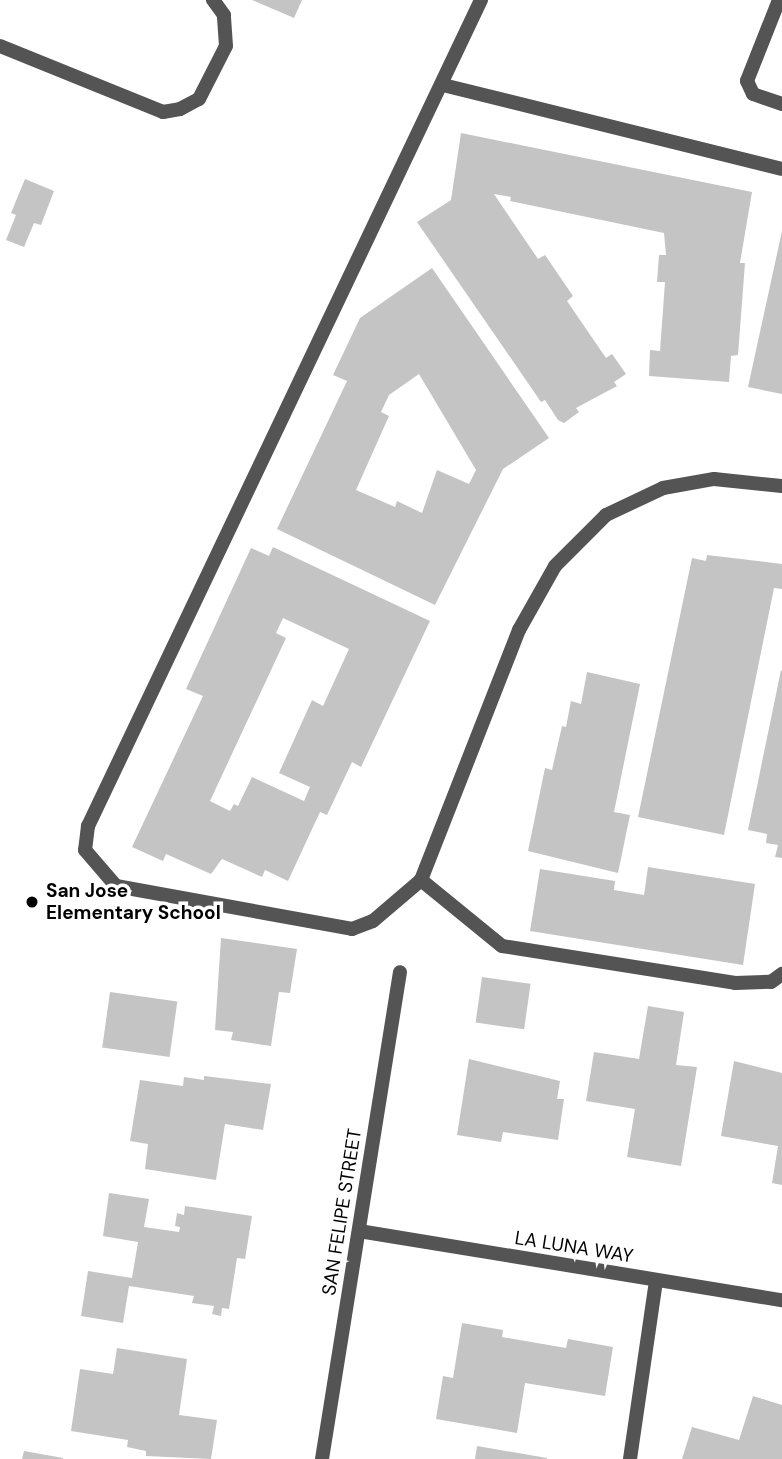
<!DOCTYPE html>
<style>
body{margin:0}
#map{position:relative;width:782px;height:1459px;overflow:hidden;background:#fff;font-family:"DM Sans",sans-serif}
div>[style]{position:absolute}
.building>*{inset:0;background:#c4c4c4;transform-origin:0 0}
.lane>*{height:14px;margin:-7px;padding:0 7px;transform-origin:7px;border-radius:7px;background:#545454}
.street>*{height:14px;margin:-7px;padding:0 7px;transform-origin:7px;border-radius:7px;background:#545454}
.dots>*{width:19px;height:19px;translate:-50% -50%;box-sizing:border-box;border:4px solid #fff;border-radius:50%}
span{translate:-50% -50%;white-space:nowrap;text-align:center;line-height:1.15;-webkit-text-stroke:7px #fff;paint-order:stroke}
.poi-label{font-size:19px;color:#000;font-weight:700}
.left{translate:0 -50%;text-align:left}
.street-label{font-size:19px;color:#000}
</style>
<div id="map">
<div class="building">
<i style="clip-path:polygon(252px 0,302px 0,294px 18px)"></i>
<i style="clip-path:polygon(461px 133px,752px 192px,740px 263px,745px 263px,738px 355px,731px 356px,729px 382px,649px 376px,650px 350px,660px 351px,665px 282px,657px 282px,659px 255px,666px 255px,664px 233px,510px 201px,511px 197px,494px 194px,538px 259px,545px 255px,573px 296px,567px 301px,606px 358px,612px 354px,626px 374px,614px 382px,617px 386px,576px 408px,579px 412px,564px 423px,558px 420px,545px 400px,541px 402px,417px 222px,451px 200px)"></i>
<i style="clip-path:polygon(25px 179px,54px 191px,41px 225px,34px 223px,24px 247px,6px 240px,16px 215px,11px 213px)"></i>
<i style="clip-path:polygon(782px 231px,782px 394px,748px 387px)"></i>
<i style="clip-path:polygon(evenodd,432px 268px,549px 438px,503px 469px,435px 605px,277px 529px,347px 381px,333px 375px,360px 318px,432px 268px,419px 374px,476px 470px,469px 484px,437px 470px,422px 513px,397px 501px,395px 507px,356px 490px,389px 416px,381px 412px,389px 395px,419px 374px)"></i>
<i style="clip-path:polygon(evenodd,273px 547px,430px 621px,361px 767px,352px 762px,327px 815px,320px 812px,288px 881px,265px 870px,262px 877px,222px 859px,211px 874px,166px 854px,163px 861px,132px 847px,203px 696px,186px 689px,251px 548px,269px 556px,273px 547px,283px 618px,349px 649px,323px 706px,312px 700px,279px 773px,310px 787px,304px 801px,252px 777px,238px 806px,234px 804px,230px 811px,210px 801px,286px 638px,276px 633px,283px 618px)"></i>
<i style="clip-path:polygon(707px 555px,782px 564px,782px 589px,774px 588px,724px 835px,638px 817px,692px 558px,706px 561px)"></i>
<i style="clip-path:polygon(781px 670px,782px 671px,782px 858px,775px 857px,778px 845px,766px 843px,767px 834px,748px 830px)"></i>
<i style="clip-path:polygon(587px 672px,640px 684px,614px 812px,630px 815px,618px 873px,528px 851px,545px 768px,552px 770px,562px 726px,566px 727px,571px 701px,581px 704px)"></i>
<i style="clip-path:polygon(648px 867px,755px 884px,743px 965px,530px 931px,540px 869px,615px 881px,614px 890px,644px 895px)"></i>
<i style="clip-path:polygon(221px 938px,297px 949px,290px 993px,279px 992px,271px 1046px,231px 1040px,233px 1032px,215px 1030px)"></i>
<i style="left:482px;top:977px;width:49px;height:46px;rotate:8deg"></i>
<i style="left:110px;top:992px;width:68px;height:56px;rotate:8deg"></i>
<i style="clip-path:polygon(648px 1006px,684px 1012px,676px 1065px,697px 1067px,681px 1166px,627px 1157px,635px 1109px,586px 1101px,594px 1052px,639px 1059px)"></i>
<i style="clip-path:polygon(469px 1059px,560px 1081px,557px 1099px,564px 1099px,558px 1140px,503px 1132px,501px 1142px,457px 1135px)"></i>
<i style="clip-path:polygon(734px 1061px,782px 1073px,782px 1185px,772px 1183px,778px 1146px,721px 1136px)"></i>
<i style="clip-path:polygon(204px 1076px,271px 1084px,263px 1130px,225px 1124px,216px 1180px,145px 1169px,148px 1144px,130px 1141px,140px 1080px,183px 1086px,184px 1077px,204px 1080px)"></i>
<i style="clip-path:polygon(109px 1193px,149px 1199px,144px 1227px,179px 1232px,180px 1227px,175px 1226px,177px 1213px,184px 1215px,185px 1206px,252px 1216px,245px 1259px,237px 1258px,229px 1309px,222px 1308px,221px 1316px,212px 1314px,214px 1306px,192px 1303px,194px 1296px,129px 1286px,123px 1323px,81px 1316px,88px 1271px,132px 1278px,138px 1242px,103px 1236px)"></i>
<i style="clip-path:polygon(462px 1323px,503px 1330px,502px 1337px,566px 1348px,568px 1339px,613px 1347px,605px 1396px,525px 1383px,517px 1433px,436px 1419px,443px 1376px,453px 1378px)"></i>
<i style="clip-path:polygon(117px 1348px,187px 1359px,179px 1415px,217px 1420px,211px 1459px,146px 1456px,146px 1451px,127px 1447px,128px 1440px,71px 1431px,80px 1369px,113px 1374px)"></i>
<i style="clip-path:polygon(753px 1396px,782px 1405px,782px 1459px,682px 1459px,692px 1427px,739px 1440px)"></i>
<i style="clip-path:polygon(477px 1446px,547px 1458px,547px 1459px,475px 1459px)"></i>
<i style="clip-path:polygon(24px 1451px,63px 1458px,63px 1459px,22px 1459px)"></i>
</div>
<div class="lane">
<i style="left:481px;top:0;width:915px;rotate:115.44deg"></i>
<i style="left:88px;top:826px;width:24px;rotate:97deg"></i>
<i style="left:85px;top:850px;width:48px;rotate:49.3deg"></i>
<i style="left:116px;top:886px;width:240px;rotate:10.3deg"></i>
<i style="left:352px;top:929px;width:22px;rotate:-21deg"></i>
<i style="left:373px;top:921px;width:63px;rotate:-40.5deg"></i>
<i style="left:421px;top:880px;width:104px;rotate:39.2deg"></i>
<i style="left:502px;top:946px;width:236px;rotate:9deg"></i>
<i style="left:735px;top:983px;width:36px;rotate:-2deg"></i>
<i style="left:771px;top:982px;width:14px;rotate:-36deg"></i>
<i style="left:779px;top:0;width:87px;rotate:111.6deg"></i>
<i style="left:747px;top:81px;width:14px;rotate:65deg"></i>
<i style="left:753px;top:94px;width:31px;rotate:19deg"></i>
<i style="left:0;top:46px;width:176px;rotate:22deg"></i>
<i style="left:163px;top:112px;width:17px;rotate:-10deg"></i>
<i style="left:180px;top:109px;width:21px;rotate:-28deg"></i>
<i style="left:199px;top:99px;width:59px;rotate:-63deg"></i>
<i style="left:226px;top:46px;width:31px;rotate:-94deg"></i>
<i style="left:224px;top:15px;width:19px;rotate:-126deg"></i>
<i style="left:443px;top:85px;width:349px;rotate:13.9deg"></i>
<i style="left:630px;top:1459px;width:181px;rotate:-81.7deg"></i>
</div>
<div class="street">
<i style="left:421px;top:880px;width:269px;rotate:-68.6deg"></i>
<i style="left:519px;top:630px;width:73px;rotate:-60.6deg"></i>
<i style="left:555px;top:566px;width:72px;rotate:-45deg"></i>
<i style="left:606px;top:515px;width:63px;rotate:-25.3deg"></i>
<i style="left:663px;top:488px;width:52px;rotate:-10deg"></i>
<i style="left:714px;top:479px;width:68px;rotate:5.9deg"></i>
<i style="left:359px;top:1231px;width:429px;rotate:9.3deg"></i>
<i style="left:322px;top:1459px;width:493px;rotate:-80.9deg"></i>
</div>
<div class="dots">
<i style="left:32px;top:902px;background:#000"></i>
</div>
<div class="poi-label">
<span class="left" style="left:46px;top:902px">San Jose<br>Elementary School</span>
</div>
<div class="street-label">
<span style="left:342px;top:1212px;rotate:-81deg">SAN FELIPE STREET</span>
<span style="left:574px;top:1247px;rotate:9deg">LA LUNA WAY</span>
</div>
</div>
